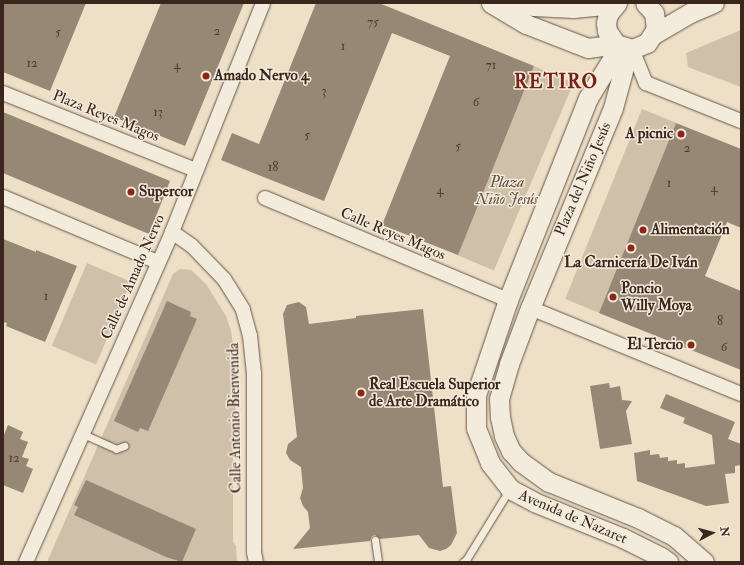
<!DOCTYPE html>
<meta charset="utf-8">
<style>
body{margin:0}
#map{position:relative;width:744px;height:565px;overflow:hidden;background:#ede0c7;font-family:"IM FELL Double Pica",serif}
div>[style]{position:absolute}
.green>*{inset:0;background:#cfc0aa;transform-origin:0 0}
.building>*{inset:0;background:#978775}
.roads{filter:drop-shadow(0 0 1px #675448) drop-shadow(0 0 1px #675448)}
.service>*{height:7px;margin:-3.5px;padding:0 3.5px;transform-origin:3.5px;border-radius:3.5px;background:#f3ebdb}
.minor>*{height:14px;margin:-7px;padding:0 7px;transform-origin:7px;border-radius:7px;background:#f3ebdb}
.secondary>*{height:19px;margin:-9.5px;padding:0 9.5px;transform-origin:9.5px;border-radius:9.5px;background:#f3ebdb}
.dots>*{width:11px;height:11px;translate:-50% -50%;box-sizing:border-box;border:2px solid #f3ebdb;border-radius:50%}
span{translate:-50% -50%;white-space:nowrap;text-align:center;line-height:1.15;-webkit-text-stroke:3px #f3ebdb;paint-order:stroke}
.number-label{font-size:13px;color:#513e33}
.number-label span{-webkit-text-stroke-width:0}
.poi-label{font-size:15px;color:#3a261d;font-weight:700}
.left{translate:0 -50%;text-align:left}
.right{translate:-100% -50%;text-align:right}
.street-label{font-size:15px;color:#3a261d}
.park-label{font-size:15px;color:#5f4c40;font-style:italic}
.district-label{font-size:19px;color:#7a1f14;font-weight:700;letter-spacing:1px}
.frame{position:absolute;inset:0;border:4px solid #3a261d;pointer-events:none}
.north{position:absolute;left:692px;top:513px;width:40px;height:40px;-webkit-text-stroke:3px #f3ebdb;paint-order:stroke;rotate:84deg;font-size:11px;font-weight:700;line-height:16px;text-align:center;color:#3a261d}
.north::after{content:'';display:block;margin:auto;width:14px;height:18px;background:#3a261d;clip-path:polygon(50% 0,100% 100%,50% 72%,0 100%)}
</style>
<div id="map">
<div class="green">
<i style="clip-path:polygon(741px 30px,741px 87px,688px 67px,686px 53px)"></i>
<i style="left:534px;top:66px;width:43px;height:204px;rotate:23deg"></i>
<i style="left:642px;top:109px;width:37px;height:205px;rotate:22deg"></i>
<i style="left:87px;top:263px;width:48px;height:90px;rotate:23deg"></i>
<i style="clip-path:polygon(180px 269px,191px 270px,206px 284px,226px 316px,231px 331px,235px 358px,236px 436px,233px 439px,233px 542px,236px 546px,237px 562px,47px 562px,173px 274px)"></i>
</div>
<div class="building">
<i style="clip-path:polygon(3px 3px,86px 3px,50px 91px,3px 72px)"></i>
<i style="clip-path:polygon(161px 3px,244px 3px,185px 146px,114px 117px)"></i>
<i style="clip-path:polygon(316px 3px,379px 3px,534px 66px,458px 255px,382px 225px,450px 56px,392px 33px,324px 201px,221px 160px,232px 133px,259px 144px)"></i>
<i style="clip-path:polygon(3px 112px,170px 181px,149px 234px,3px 173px)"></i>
<i style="clip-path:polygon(676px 123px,741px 149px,741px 228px,727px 222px,705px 276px,741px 291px,741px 370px,599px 313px)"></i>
<i style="clip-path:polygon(3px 239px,36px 252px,36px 250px,77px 266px,45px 342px,6px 326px,7px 323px,3px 322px)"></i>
<i style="clip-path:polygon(167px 301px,191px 312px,190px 316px,197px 319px,148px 431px,140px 428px,138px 432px,114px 421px)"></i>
<i style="clip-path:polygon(299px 302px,306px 307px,309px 324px,356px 318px,356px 316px,423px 309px,443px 487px,451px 486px,457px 533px,451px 545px,446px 549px,440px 551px,429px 548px,419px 535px,380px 539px,375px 535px,372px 536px,370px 541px,293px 549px,310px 528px,308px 512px,303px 506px,300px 498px,303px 488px,301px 467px,290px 460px,286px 453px,288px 444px,297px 437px,283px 314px,287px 305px)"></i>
<i style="clip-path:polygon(609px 383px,610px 388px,620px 386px,622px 400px,632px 401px,626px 411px,632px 444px,600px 449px,590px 386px)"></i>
<i style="clip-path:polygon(666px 394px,735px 422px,728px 439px,741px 444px,741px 465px,735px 466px,735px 473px,725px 474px,729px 503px,706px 506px,637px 481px,634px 453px,650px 450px,650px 455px,659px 454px,660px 458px,668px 457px,668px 461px,677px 460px,677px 464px,685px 463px,685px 468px,715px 464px,712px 435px,683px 423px,685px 418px,660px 408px)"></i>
<i style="clip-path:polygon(8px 425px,23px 432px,20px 439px,28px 442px,22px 457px,29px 459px,26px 466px,33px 469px,23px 493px,3px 485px,3px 437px)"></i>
<i style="clip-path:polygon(86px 480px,196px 529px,182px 562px,166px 557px,74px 515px,78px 507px,74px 505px)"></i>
</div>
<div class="roads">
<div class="service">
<i style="left:83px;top:434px;width:36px;rotate:24deg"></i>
<i style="left:116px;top:449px;width:9px;rotate:-21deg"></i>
<i style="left:375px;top:540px;width:22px;rotate:82deg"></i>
<i style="left:463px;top:562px;width:4px;rotate:-34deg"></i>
<i style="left:466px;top:560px;width:82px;rotate:-58.4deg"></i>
</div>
<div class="minor">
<i style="left:632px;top:49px;width:37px;rotate:68deg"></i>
<i style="left:646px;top:83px;width:102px;rotate:21.8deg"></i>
<i style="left:3px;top:93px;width:208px;rotate:21.8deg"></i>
<i style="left:3px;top:197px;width:168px;rotate:22.8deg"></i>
<i style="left:265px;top:198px;width:264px;rotate:22.8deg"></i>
<i style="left:172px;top:232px;width:24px;rotate:35deg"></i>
<i style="left:192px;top:246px;width:46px;rotate:45.9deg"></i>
<i style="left:224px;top:279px;width:36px;rotate:58deg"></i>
<i style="left:243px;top:310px;width:27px;rotate:75deg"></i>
<i style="left:250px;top:336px;width:37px;rotate:84deg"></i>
<i style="left:254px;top:373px;width:179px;rotate:90deg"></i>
<i style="left:254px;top:552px;width:10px;rotate:79deg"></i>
<i style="left:530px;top:308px;width:228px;rotate:22.2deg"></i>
<i style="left:26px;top:562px;width:361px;rotate:-66.1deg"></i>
<i style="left:172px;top:232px;width:246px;rotate:-68.3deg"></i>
</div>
<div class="secondary">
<i style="left:491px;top:3px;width:41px;rotate:31deg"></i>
<i style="left:526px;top:24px;width:66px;rotate:21.2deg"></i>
<i style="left:588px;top:48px;width:28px;rotate:-8deg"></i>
<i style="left:617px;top:3px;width:14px;rotate:129deg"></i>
<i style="left:608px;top:14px;width:9px;rotate:103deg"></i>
<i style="left:606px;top:23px;width:8px;rotate:83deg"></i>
<i style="left:607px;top:31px;width:16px;rotate:55deg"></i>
<i style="left:616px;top:44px;width:17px;rotate:17deg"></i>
<i style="left:632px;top:49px;width:16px;rotate:-22deg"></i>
<i style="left:647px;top:43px;width:17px;rotate:-57deg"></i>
<i style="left:656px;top:29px;width:16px;rotate:-97deg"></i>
<i style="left:654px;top:13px;width:13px;rotate:-132deg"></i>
<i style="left:495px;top:4px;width:78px;rotate:2.9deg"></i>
<i style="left:573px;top:8px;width:42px;rotate:-5.4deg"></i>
<i style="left:654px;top:34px;width:42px;rotate:-30.3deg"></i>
<i style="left:690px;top:13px;width:26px;rotate:-23deg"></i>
<i style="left:620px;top:46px;width:61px;rotate:121.6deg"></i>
<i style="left:588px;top:98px;width:217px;rotate:111.6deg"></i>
<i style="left:508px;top:300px;width:100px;rotate:108.6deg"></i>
<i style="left:476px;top:395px;width:33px;rotate:90deg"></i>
<i style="left:476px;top:428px;width:38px;rotate:68deg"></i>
<i style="left:490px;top:463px;width:33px;rotate:52deg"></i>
<i style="left:510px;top:489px;width:27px;rotate:28deg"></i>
<i style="left:534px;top:502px;width:96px;rotate:22deg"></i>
<i style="left:623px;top:538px;width:42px;rotate:26.6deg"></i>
<i style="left:661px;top:557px;width:9px;rotate:36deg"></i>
<i style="left:629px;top:49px;width:61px;rotate:105.2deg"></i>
<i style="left:613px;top:108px;width:217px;rotate:112.5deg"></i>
<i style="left:530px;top:308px;width:60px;rotate:110.6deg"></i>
<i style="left:509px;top:364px;width:36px;rotate:106deg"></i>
<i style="left:499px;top:399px;width:18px;rotate:87deg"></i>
<i style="left:500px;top:417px;width:19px;rotate:78deg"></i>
<i style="left:504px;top:436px;width:17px;rotate:65deg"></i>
<i style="left:511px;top:451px;width:15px;rotate:48deg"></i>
<i style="left:521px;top:462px;width:34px;rotate:36deg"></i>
<i style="left:549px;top:482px;width:96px;rotate:22deg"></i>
<i style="left:638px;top:518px;width:40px;rotate:26.6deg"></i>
<i style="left:674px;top:536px;width:40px;rotate:41deg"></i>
</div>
</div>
<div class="dots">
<i style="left:206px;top:76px;background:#8f2418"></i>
<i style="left:681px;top:134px;background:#8f2418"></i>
<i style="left:131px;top:192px;background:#8f2418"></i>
<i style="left:643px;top:230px;background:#8f2418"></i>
<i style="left:631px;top:248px;background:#8f2418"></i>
<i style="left:613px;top:297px;background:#8f2418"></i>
<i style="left:691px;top:345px;background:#8f2418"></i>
<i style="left:361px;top:393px;background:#8f2418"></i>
</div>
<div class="number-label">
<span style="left:373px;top:22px">75</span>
<span style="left:217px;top:31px">2</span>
<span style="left:58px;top:32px">5</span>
<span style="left:343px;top:46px">1</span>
<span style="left:32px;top:63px">12</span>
<span style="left:177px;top:65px">4</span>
<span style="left:491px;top:65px">71</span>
<span style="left:324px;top:91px">3</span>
<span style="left:476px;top:102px">6</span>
<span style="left:158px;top:112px">13</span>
<span style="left:307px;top:135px">5</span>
<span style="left:458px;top:146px">5</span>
<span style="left:687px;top:148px">2</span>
<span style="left:273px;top:167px">18</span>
<span style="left:669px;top:183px">1</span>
<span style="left:714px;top:188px">4</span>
<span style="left:440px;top:190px">4</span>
<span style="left:46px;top:296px">1</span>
<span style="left:720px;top:321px">8</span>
<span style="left:724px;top:347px">6</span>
<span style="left:14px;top:458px">12</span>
</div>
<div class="poi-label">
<span class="left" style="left:214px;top:76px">Amado Nervo 4</span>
<span class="right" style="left:673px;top:134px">A picnic</span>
<span class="left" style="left:139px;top:192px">Supercor</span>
<span class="left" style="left:651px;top:230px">Alimentación</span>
<span style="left:631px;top:263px">La Carnicería De Iván</span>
<span class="left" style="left:621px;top:297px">Poncio<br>Willy Moya</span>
<span class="right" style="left:683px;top:345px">El Tercio</span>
<span class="left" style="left:369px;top:393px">Real Escuela Superior<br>de Arte Dramático</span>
</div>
<div class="street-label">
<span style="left:106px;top:116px;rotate:22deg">Plaza Reyes Magos</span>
<span style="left:583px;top:179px;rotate:-67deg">Plaza del Niño Jesús</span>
<span style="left:393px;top:234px;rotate:23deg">Calle Reyes Magos</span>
<span style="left:133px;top:277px;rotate:-66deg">Calle de Amado Nervo</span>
<span style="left:235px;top:418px;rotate:-91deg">Calle Antonio Bienvenida</span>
<span style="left:573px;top:517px;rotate:23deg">Avenida de Nazaret</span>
</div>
<div class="park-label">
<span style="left:507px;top:191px">Plaza<br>Niño Jesús</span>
</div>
<div class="district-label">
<span style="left:556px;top:83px">RETIRO</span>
</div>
<div class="frame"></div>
<div class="north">N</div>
</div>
